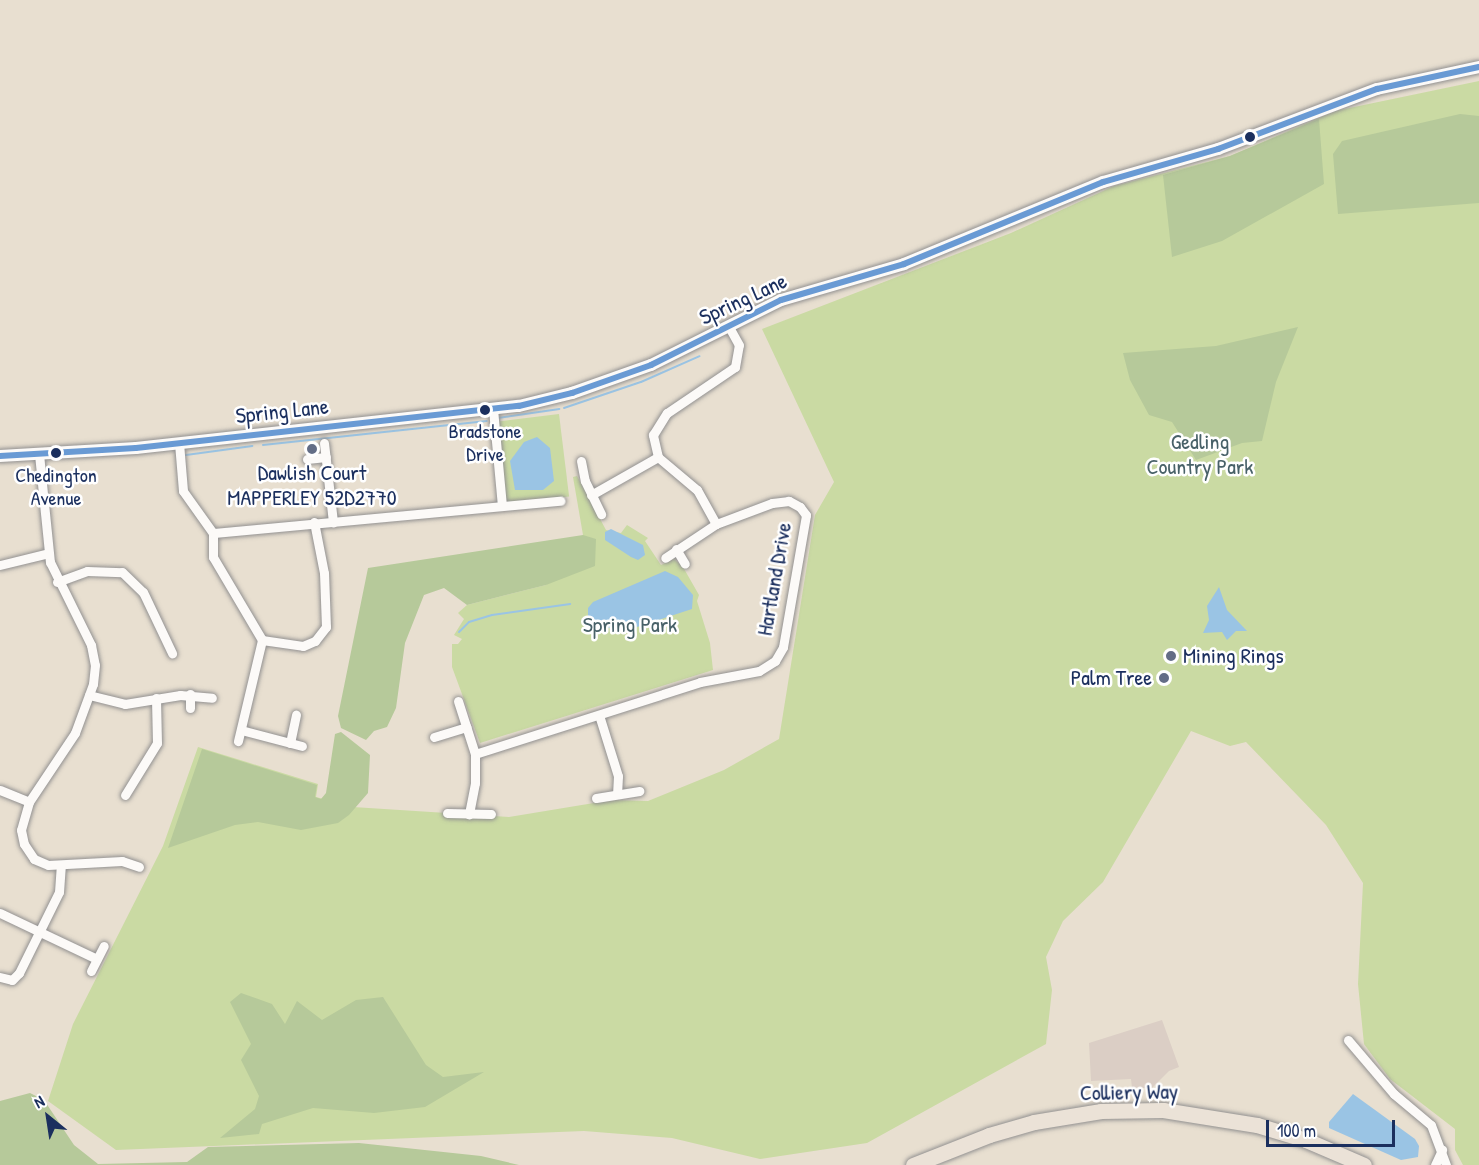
<!DOCTYPE html>
<style>
body{margin:0}
#map{position:relative;width:1479px;height:1165px;overflow:hidden;background:#e8dfd0;font-family:"Patrick Hand",sans-serif}
div>[style]{position:absolute}
.industrial>*{inset:0;background:#dbcec5}
.green>*{inset:0;background:#cadaa3;transform-origin:0 0}
.forest>*{inset:0;background:#b6c99a}
.water>*{inset:0;background:#9ac4e4}
.stream>*{height:2px;margin:-1px;padding:0 1px;transform-origin:1px;border-radius:1px;background:#9ac4e4}
.roads{filter:drop-shadow(0 0 2px #929191) drop-shadow(0 0 2px #929191)}
.minor>*{height:9px;margin:-4.5px;padding:0 4.5px;transform-origin:4.5px;border-radius:4.5px;background:#fcfaf8}
.tertiary>*{height:12px;margin:-6px;padding:0 6px;transform-origin:6px;border-radius:6px;background:#fcfaf8}
.primary>*{height:15px;margin:-7.5px;padding:0 7.5px;transform-origin:7.5px;border-radius:7.5px;background:#ebe2d7}
.bus-1>*{height:6px;margin:-3px;padding:0 3px;transform-origin:3px;border-radius:3px;background:#699ad4}
.dots>*{width:16px;height:16px;translate:-50% -50%;box-sizing:border-box;border:3px solid #fff;border-radius:50%}
span{translate:-50% -50%;white-space:nowrap;text-align:center;line-height:1.15;-webkit-text-stroke:5px #fff;paint-order:stroke}
.bus-label{font-size:20px;color:#1b2f5e}
.street-label{font-size:22px;color:#1b2f5e}
.park-label{font-size:22px;color:#486168}
.poi-label{font-size:22px;color:#1b2f5e}
.left{translate:0 -50%;text-align:left}
.right{translate:-100% -50%;text-align:right}
.north{position:absolute;left:18px;top:1087px;width:60px;height:60px;-webkit-text-stroke:4px #fff;paint-order:stroke;rotate:330deg;font-size:16px;font-weight:700;line-height:24px;text-align:center;color:#1b2f5e}
.north::after{content:'';display:block;margin:auto;width:21px;height:27px;background:#1b2f5e;clip-path:polygon(50% 0,100% 100%,50% 72%,0 100%)}
.scale{position:absolute;left:1266px;top:1120px;width:129px;height:27px;box-sizing:border-box;border:3px solid #1b2f5e;border-top:0;padding-left:8px;font-size:18px;line-height:21px;white-space:nowrap;color:#1b2f5e;-webkit-text-stroke:4px #fff;paint-order:stroke}
</style>
<div id="map">
<div class="industrial">
<i style="clip-path:polygon(1162px 1020px,1179px 1067px,1169px 1071px,1152px 1088px,1132px 1088px,1131px 1079px,1091px 1081px,1089px 1043px)"></i>
</div>
<div class="green">
<i style="clip-path:polygon(1479px 81px,1479px 1165px,1463px 1165px,1455px 1150px,1455px 1129px,1390px 1079px,1364px 1044px,1358px 984px,1363px 883px,1326px 825px,1246px 742px,1230px 746px,1191px 731px,1103px 882px,1063px 921px,1046px 957px,1052px 990px,1046px 1044px,867px 1143px,760px 1159px,672px 1138px,584px 1131px,116px 1150px,48px 1101px,73px 1024px,163px 846px,198px 747px,318px 784px,316px 797px,353px 807px,509px 817px,612px 800px,648px 801px,724px 770px,779px 739px,815px 515px,834px 482px,762px 329px,1011px 233px,1114px 186px,1230px 156px,1335px 111px)"></i>
<i style="left:559px;top:414px;width:83px;height:63px;rotate:83deg"></i>
<i style="clip-path:polygon(577px 476px,606px 530px,621px 533px,627px 525px,648px 538px,645px 541px,661px 565px,674px 559px,683px 567px,699px 595px,697px 601px,710px 643px,713px 670px,480px 743px,452px 667px,452px 644px,458px 644px,462px 639px,454px 635px,464px 619px,458px 613px,467px 605px,546px 585px,583px 535px,573px 477px)"></i>
</div>
<div class="forest">
<i style="clip-path:polygon(1460px 114px,1479px 116px,1479px 203px,1338px 214px,1333px 154px,1342px 141px)"></i>
<i style="clip-path:polygon(1319px 119px,1324px 184px,1222px 241px,1172px 257px,1163px 175px,1230px 156px)"></i>
<i style="clip-path:polygon(1298px 327px,1276px 382px,1262px 441px,1242px 443px,1196px 460px,1172px 422px,1149px 415px,1130px 380px,1123px 353px,1216px 346px)"></i>
<i style="clip-path:polygon(583px 535px,596px 539px,595px 566px,546px 585px,467px 605px,444px 588px,424px 595px,405px 643px,396px 708px,387px 727px,374px 731px,366px 740px,341px 728px,338px 716px,368px 568px)"></i>
<i style="clip-path:polygon(341px 732px,370px 755px,368px 793px,349px 815px,338px 823px,301px 830px,258px 822px,235px 825px,168px 848px,202px 749px,317px 785px,315px 797px,321px 799px,326px 793px,335px 734px)"></i>
<i style="clip-path:polygon(241px 993px,272px 1004px,285px 1024px,297px 1001px,322px 1020px,356px 1000px,383px 997px,426px 1065px,443px 1077px,484px 1072px,425px 1107px,374px 1113px,313px 1108px,262px 1124px,259px 1134px,220px 1138px,255px 1109px,259px 1096px,241px 1060px,251px 1044px,230px 1002px)"></i>
<i style="clip-path:polygon(30px 1093px,44px 1100px,74px 1145px,98px 1164px,187px 1162px,208px 1147px,359px 1143px,481px 1156px,519px 1165px,0 1165px,0 1101px)"></i>
</div>
<div class="water">
<i style="clip-path:polygon(537px 437px,550px 448px,554px 481px,543px 490px,515px 490px,510px 461px,524px 442px)"></i>
<i style="clip-path:polygon(611px 529px,643px 545px,645px 555px,638px 560px,631px 557px,605px 540px,605px 532px)"></i>
<i style="clip-path:polygon(665px 571px,678px 577px,693px 595px,692px 609px,637px 627px,599px 628px,588px 620px,588px 608px,593px 602px)"></i>
<i style="clip-path:polygon(1219px 587px,1227px 610px,1247px 631px,1236px 631px,1227px 640px,1222px 632px,1203px 633px,1209px 620px,1207px 606px)"></i>
<i style="clip-path:polygon(1353px 1094px,1415px 1139px,1419px 1146px,1418px 1157px,1401px 1160px,1329px 1128px,1329px 1122px)"></i>
</div>
<div class="stream">
<i style="left:564px;top:408px;width:81px;rotate:-18.7deg"></i>
<i style="left:641px;top:382px;width:64px;rotate:-23.8deg"></i>
<i style="left:498px;top:418px;width:62px;rotate:-8.4deg"></i>
<i style="left:263px;top:445px;width:225px;rotate:-6.1deg"></i>
<i style="left:186px;top:455px;width:67px;rotate:-7.8deg"></i>
<i style="left:459px;top:632px;width:14px;rotate:-45deg"></i>
<i style="left:469px;top:622px;width:24px;rotate:-17deg"></i>
<i style="left:492px;top:615px;width:79px;rotate:-8deg"></i>
</div>
<div class="roads">
<div class="minor">
<i style="left:493px;top:409px;width:97px;rotate:84.7deg"></i>
<i style="left:179px;top:443px;width:48px;rotate:85.2deg"></i>
<i style="left:183px;top:491px;width:52px;rotate:54.5deg"></i>
<i style="left:213px;top:533px;width:24px;rotate:90deg"></i>
<i style="left:213px;top:557px;width:96px;rotate:59.4deg"></i>
<i style="left:262px;top:640px;width:104px;rotate:103.4deg"></i>
<i style="left:324px;top:443px;width:80px;rotate:83.5deg"></i>
<i style="left:39px;top:454px;width:109px;rotate:84.2deg"></i>
<i style="left:50px;top:562px;width:93px;rotate:63.7deg"></i>
<i style="left:91px;top:645px;width:20px;rotate:79deg"></i>
<i style="left:95px;top:665px;width:19px;rotate:96deg"></i>
<i style="left:93px;top:684px;width:52px;rotate:110.2deg"></i>
<i style="left:75px;top:733px;width:83px;rotate:123.7deg"></i>
<i style="left:29px;top:802px;width:29px;rotate:106deg"></i>
<i style="left:21px;top:830px;width:14px;rotate:78deg"></i>
<i style="left:24px;top:844px;width:18px;rotate:56deg"></i>
<i style="left:34px;top:859px;width:15px;rotate:23deg"></i>
<i style="left:48px;top:865px;width:74px;rotate:-3.1deg"></i>
<i style="left:122px;top:861px;width:18px;rotate:19deg"></i>
<i style="left:307px;top:459px;width:19px;rotate:-6deg"></i>
<i style="left:581px;top:461px;width:20px;rotate:79deg"></i>
<i style="left:585px;top:481px;width:37px;rotate:64deg"></i>
<i style="left:591px;top:495px;width:77px;rotate:-29.6deg"></i>
<i style="left:716px;top:524px;width:39px;rotate:-119deg"></i>
<i style="left:697px;top:490px;width:51px;rotate:-139.8deg"></i>
<i style="left:658px;top:457px;width:23px;rotate:-103deg"></i>
<i style="left:653px;top:435px;width:26px;rotate:-58deg"></i>
<i style="left:667px;top:413px;width:82px;rotate:-34.1deg"></i>
<i style="left:735px;top:367px;width:22px;rotate:-80deg"></i>
<i style="left:739px;top:345px;width:21px;rotate:-119deg"></i>
<i style="left:213px;top:533px;width:349px;rotate:-5.3deg"></i>
<i style="left:676px;top:549px;width:17px;rotate:59deg"></i>
<i style="left:0;top:565px;width:50px;rotate:-13.8deg"></i>
<i style="left:57px;top:582px;width:32px;rotate:-20deg"></i>
<i style="left:87px;top:571px;width:35px;rotate:2deg"></i>
<i style="left:122px;top:572px;width:29px;rotate:44deg"></i>
<i style="left:143px;top:592px;width:68px;rotate:64.6deg"></i>
<i style="left:262px;top:640px;width:41px;rotate:8.3deg"></i>
<i style="left:303px;top:646px;width:13px;rotate:-23deg"></i>
<i style="left:315px;top:641px;width:18px;rotate:-52deg"></i>
<i style="left:326px;top:627px;width:54px;rotate:-92.1deg"></i>
<i style="left:324px;top:573px;width:52px;rotate:-101.1deg"></i>
<i style="left:190px;top:694px;width:14px;rotate:90deg"></i>
<i style="left:89px;top:695px;width:37px;rotate:14deg"></i>
<i style="left:125px;top:704px;width:56px;rotate:-9.3deg"></i>
<i style="left:180px;top:695px;width:32px;rotate:5deg"></i>
<i style="left:458px;top:701px;width:56px;rotate:72.2deg"></i>
<i style="left:475px;top:754px;width:29px;rotate:90deg"></i>
<i style="left:475px;top:783px;width:32px;rotate:101deg"></i>
<i style="left:599px;top:715px;width:64px;rotate:72.7deg"></i>
<i style="left:618px;top:776px;width:18px;rotate:93deg"></i>
<i style="left:241px;top:730px;width:63px;rotate:14.7deg"></i>
<i style="left:434px;top:737px;width:34px;rotate:-17deg"></i>
<i style="left:290px;top:743px;width:29px;rotate:-78deg"></i>
<i style="left:475px;top:754px;width:236px;rotate:-17.7deg"></i>
<i style="left:700px;top:682px;width:60px;rotate:-10.6deg"></i>
<i style="left:759px;top:671px;width:19px;rotate:-32deg"></i>
<i style="left:775px;top:661px;width:16px;rotate:-60deg"></i>
<i style="left:783px;top:647px;width:134px;rotate:-80.1deg"></i>
<i style="left:806px;top:515px;width:10px;rotate:-127deg"></i>
<i style="left:800px;top:507px;width:13px;rotate:-151deg"></i>
<i style="left:789px;top:501px;width:17px;rotate:173deg"></i>
<i style="left:772px;top:503px;width:60px;rotate:159.4deg"></i>
<i style="left:716px;top:524px;width:61px;rotate:146.3deg"></i>
<i style="left:0;top:790px;width:31px;rotate:22deg"></i>
<i style="left:125px;top:795px;width:61px;rotate:-58.4deg"></i>
<i style="left:157px;top:743px;width:45px;rotate:-91.3deg"></i>
<i style="left:596px;top:798px;width:44px;rotate:-9.2deg"></i>
<i style="left:447px;top:813px;width:44px;rotate:1.3deg"></i>
<i style="left:0;top:913px;width:107px;rotate:25.4deg"></i>
<i style="left:91px;top:971px;width:28px;rotate:-63deg"></i>
<i style="left:0;top:977px;width:12px;rotate:14deg"></i>
<i style="left:12px;top:980px;width:10px;rotate:-45deg"></i>
<i style="left:19px;top:973px;width:90px;rotate:-63.7deg"></i>
<i style="left:59px;top:892px;width:27px;rotate:-86deg"></i>
<i style="left:1348px;top:1040px;width:71px;rotate:49.6deg"></i>
<i style="left:1394px;top:1094px;width:48px;rotate:40deg"></i>
<i style="left:1431px;top:1125px;width:43px;rotate:69.4deg"></i>
<i style="left:1435px;top:1165px;width:17px;rotate:-65deg"></i>
</div>
<div class="tertiary">
<i style="left:0;top:456px;width:136px;rotate:-3.4deg"></i>
<i style="left:136px;top:448px;width:385px;rotate:-6.3deg"></i>
<i style="left:519px;top:406px;width:55px;rotate:-13.8deg"></i>
<i style="left:572px;top:393px;width:84px;rotate:-19.5deg"></i>
<i style="left:651px;top:365px;width:145px;rotate:-26.6deg"></i>
<i style="left:781px;top:300px;width:128px;rotate:-16.3deg"></i>
<i style="left:904px;top:264px;width:215px;rotate:-22.4deg"></i>
<i style="left:1103px;top:182px;width:120px;rotate:-16deg"></i>
<i style="left:1218px;top:149px;width:170px;rotate:-20.7deg"></i>
<i style="left:1377px;top:89px;width:104px;rotate:-12.2deg"></i>
</div>
<div class="primary">
<i style="left:913px;top:1165px;width:82px;rotate:-21.5deg"></i>
<i style="left:989px;top:1135px;width:47px;rotate:-16.1deg"></i>
<i style="left:1034px;top:1122px;width:68px;rotate:-9.3deg"></i>
<i style="left:1101px;top:1111px;width:62px;rotate:-0.9deg"></i>
<i style="left:1163px;top:1110px;width:95px;rotate:9.1deg"></i>
<i style="left:1257px;top:1125px;width:51px;rotate:17deg"></i>
<i style="left:1306px;top:1140px;width:63px;rotate:23.3deg"></i>
</div>
</div>
<div class="bus-1">
<i style="left:0;top:456px;width:136px;rotate:-3.4deg"></i>
<i style="left:136px;top:448px;width:385px;rotate:-6.3deg"></i>
<i style="left:519px;top:406px;width:55px;rotate:-13.8deg"></i>
<i style="left:572px;top:393px;width:84px;rotate:-19.5deg"></i>
<i style="left:651px;top:365px;width:145px;rotate:-26.6deg"></i>
<i style="left:781px;top:300px;width:128px;rotate:-16.3deg"></i>
<i style="left:904px;top:264px;width:215px;rotate:-22.4deg"></i>
<i style="left:1103px;top:182px;width:120px;rotate:-16deg"></i>
<i style="left:1218px;top:149px;width:170px;rotate:-20.7deg"></i>
<i style="left:1377px;top:89px;width:104px;rotate:-12.2deg"></i>
</div>
<div class="dots">
<i style="left:1250px;top:137px;background:#1b2f5e"></i>
<i style="left:485px;top:410px;background:#1b2f5e"></i>
<i style="left:312px;top:449px;background:#636d86"></i>
<i style="left:56px;top:453px;background:#1b2f5e"></i>
<i style="left:1171px;top:656px;background:#636d86"></i>
<i style="left:1164px;top:678px;background:#636d86"></i>
</div>
<div class="bus-label">
<span style="left:485px;top:442px">Bradstone<br>Drive</span>
<span style="left:56px;top:486px">Chedington<br>Avenue</span>
</div>
<div class="street-label">
<span style="left:743px;top:299px;rotate:-25deg">Spring Lane</span>
<span style="left:282px;top:411px;rotate:-6deg">Spring Lane</span>
<span style="left:774px;top:579px;rotate:-80deg">Hartland Drive</span>
<span style="left:1129px;top:1092px;rotate:-1deg">Colliery Way</span>
</div>
<div class="park-label">
<span style="left:1200px;top:454px">Gedling<br>Country Park</span>
<span style="left:630px;top:625px">Spring Park</span>
</div>
<div class="poi-label">
<span style="left:312px;top:485px">Dawlish Court<br>MAPPERLEY 52D2770</span>
<span class="left" style="left:1183px;top:656px">Mining Rings</span>
<span class="right" style="left:1152px;top:678px">Palm Tree</span>
</div>
<div class="north">N</div>
<div class="scale">100 m</div>
</div>
